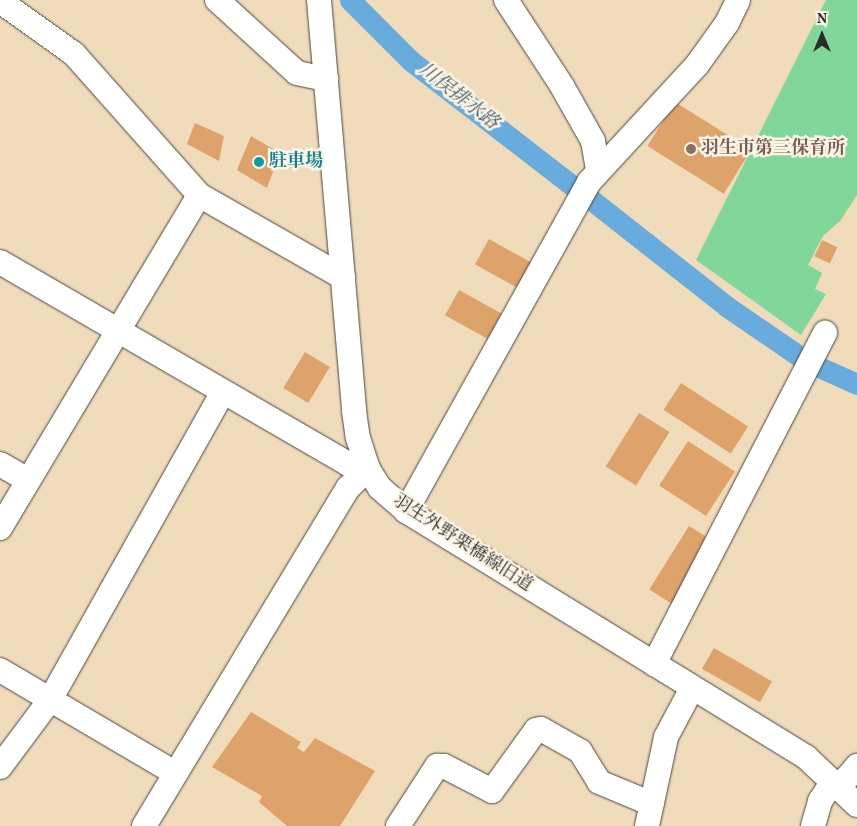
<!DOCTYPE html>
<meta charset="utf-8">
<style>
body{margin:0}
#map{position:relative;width:857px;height:826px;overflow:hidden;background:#f0dcbb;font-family:Vollkorn,"Noto Serif JP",serif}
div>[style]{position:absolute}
.green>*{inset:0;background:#81d699}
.canal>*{height:21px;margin:-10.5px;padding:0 10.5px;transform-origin:10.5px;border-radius:10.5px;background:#67acdd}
.building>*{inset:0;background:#dea36b;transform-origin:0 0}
.roads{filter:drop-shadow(0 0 1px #494641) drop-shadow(0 0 1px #494641)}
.minor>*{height:24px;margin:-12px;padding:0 12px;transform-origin:12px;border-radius:12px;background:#fff}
.dots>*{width:14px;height:14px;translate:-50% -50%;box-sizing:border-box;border:2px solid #fcf5e5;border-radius:50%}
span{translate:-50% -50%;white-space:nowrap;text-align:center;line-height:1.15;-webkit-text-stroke:5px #fcf5e5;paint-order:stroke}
.education-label{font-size:18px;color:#785e54;font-weight:700}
.left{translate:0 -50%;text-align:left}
.culture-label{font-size:18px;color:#0d838f;font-weight:700}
.street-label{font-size:18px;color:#2b2b2b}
.water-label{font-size:19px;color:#405869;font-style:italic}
.north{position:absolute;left:797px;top:10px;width:50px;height:50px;-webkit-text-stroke:4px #fcf5e5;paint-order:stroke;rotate:0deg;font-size:14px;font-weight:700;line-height:20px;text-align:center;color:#2b2b2b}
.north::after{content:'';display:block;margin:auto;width:18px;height:22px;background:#2b2b2b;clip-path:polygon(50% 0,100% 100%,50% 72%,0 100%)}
</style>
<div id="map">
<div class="green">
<i style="clip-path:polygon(826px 0,857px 0,857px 195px,840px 221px,823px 236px,808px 265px,822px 273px,815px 289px,826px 294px,801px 335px,696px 260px)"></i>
</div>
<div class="canal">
<i style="left:350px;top:0;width:86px;rotate:45deg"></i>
<i style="left:411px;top:61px;width:206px;rotate:37.7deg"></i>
<i style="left:589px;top:198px;width:174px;rotate:38.2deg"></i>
<i style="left:726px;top:306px;width:92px;rotate:34.4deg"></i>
<i style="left:819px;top:367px;width:42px;rotate:24.1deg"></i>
</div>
<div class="building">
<i style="left:675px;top:102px;width:90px;height:52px;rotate:32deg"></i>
<i style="clip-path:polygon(195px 123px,224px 136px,219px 161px,187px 144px)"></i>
<i style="clip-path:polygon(251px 136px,280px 153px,267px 188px,237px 170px)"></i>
<i style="left:489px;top:239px;width:49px;height:29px;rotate:29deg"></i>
<i style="left:822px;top:240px;width:17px;height:18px;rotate:25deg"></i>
<i style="left:459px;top:290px;width:49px;height:29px;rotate:29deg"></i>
<i style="left:305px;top:352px;width:29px;height:42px;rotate:31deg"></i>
<i style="left:681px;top:383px;width:80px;height:32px;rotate:33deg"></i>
<i style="left:639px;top:413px;width:36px;height:63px;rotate:32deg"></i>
<i style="left:688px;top:441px;width:56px;height:53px;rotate:33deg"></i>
<i style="left:689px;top:526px;width:26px;height:75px;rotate:32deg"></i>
<i style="left:714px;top:648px;width:67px;height:24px;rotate:30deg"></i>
<i style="clip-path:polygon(251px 712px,301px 742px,297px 748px,304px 752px,315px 738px,375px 771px,340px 826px,287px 826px,259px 802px,262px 796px,212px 767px)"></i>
</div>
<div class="roads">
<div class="minor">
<i style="left:217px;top:0;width:108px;rotate:42.4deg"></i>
<i style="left:297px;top:73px;width:30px;rotate:12deg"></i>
<i style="left:319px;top:0;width:412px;rotate:85.1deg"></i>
<i style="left:354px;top:411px;width:27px;rotate:82deg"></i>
<i style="left:358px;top:438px;width:33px;rotate:72deg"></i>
<i style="left:368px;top:469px;width:22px;rotate:58deg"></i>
<i style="left:380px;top:488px;width:35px;rotate:41deg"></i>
<i style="left:406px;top:511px;width:470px;rotate:31.6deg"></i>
<i style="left:806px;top:757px;width:70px;rotate:43.3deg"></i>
<i style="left:506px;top:0;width:103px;rotate:56.9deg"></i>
<i style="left:562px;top:86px;width:63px;rotate:60.6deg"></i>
<i style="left:593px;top:141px;width:29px;rotate:80deg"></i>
<i style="left:0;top:1px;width:91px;rotate:35.6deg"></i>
<i style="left:74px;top:54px;width:188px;rotate:48.4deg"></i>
<i style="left:199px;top:195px;width:166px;rotate:29.7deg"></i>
<i style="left:0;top:262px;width:402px;rotate:30.1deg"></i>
<i style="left:348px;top:464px;width:21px;rotate:14deg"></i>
<i style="left:0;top:464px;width:32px;rotate:30deg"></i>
<i style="left:406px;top:511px;width:376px;rotate:-60.9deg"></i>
<i style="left:589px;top:182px;width:159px;rotate:-47.3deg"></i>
<i style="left:697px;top:65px;width:52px;rotate:-54.5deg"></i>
<i style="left:727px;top:23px;width:25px;rotate:-64deg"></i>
<i style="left:0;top:528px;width:388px;rotate:-59.1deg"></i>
<i style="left:654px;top:664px;width:373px;rotate:-62.7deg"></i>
<i style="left:0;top:670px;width:203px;rotate:30.5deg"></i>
<i style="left:0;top:767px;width:84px;rotate:-53.3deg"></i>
<i style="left:50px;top:700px;width:352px;rotate:-60.7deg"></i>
<i style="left:144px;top:826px;width:395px;rotate:-58.9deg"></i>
<i style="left:348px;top:488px;width:28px;rotate:-44deg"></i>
<i style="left:398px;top:826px;width:72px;rotate:-57deg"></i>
<i style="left:437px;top:766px;width:7px"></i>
<i style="left:444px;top:766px;width:54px;rotate:27.5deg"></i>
<i style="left:492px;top:791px;width:75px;rotate:-54.2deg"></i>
<i style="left:536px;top:730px;width:5px;rotate:-11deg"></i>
<i style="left:541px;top:729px;width:45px;rotate:29.4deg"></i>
<i style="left:580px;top:751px;width:36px;rotate:58deg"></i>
<i style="left:599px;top:782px;width:57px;rotate:22.5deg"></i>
<i style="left:647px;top:826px;width:91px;rotate:-77.9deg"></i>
<i style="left:666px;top:737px;width:55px;rotate:-62deg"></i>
<i style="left:813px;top:826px;width:26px;rotate:-74deg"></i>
<i style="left:820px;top:801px;width:11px;rotate:-56deg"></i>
<i style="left:826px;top:792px;width:25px;rotate:-34deg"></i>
<i style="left:847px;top:778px;width:16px;rotate:-50deg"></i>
</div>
</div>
<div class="dots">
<i style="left:691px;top:149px;background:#8d6e63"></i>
<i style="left:259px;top:162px;background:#0f9aa8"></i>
</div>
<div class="education-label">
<span class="left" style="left:701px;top:149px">羽生市第三保育所</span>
</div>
<div class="culture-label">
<span class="left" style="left:269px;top:162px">駐車場</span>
</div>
<div class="street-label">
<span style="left:462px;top:544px;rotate:33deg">羽生外野栗橋線旧道</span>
</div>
<div class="water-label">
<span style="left:458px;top:97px;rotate:38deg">川俣排水路</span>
</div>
<div class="north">N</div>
</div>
